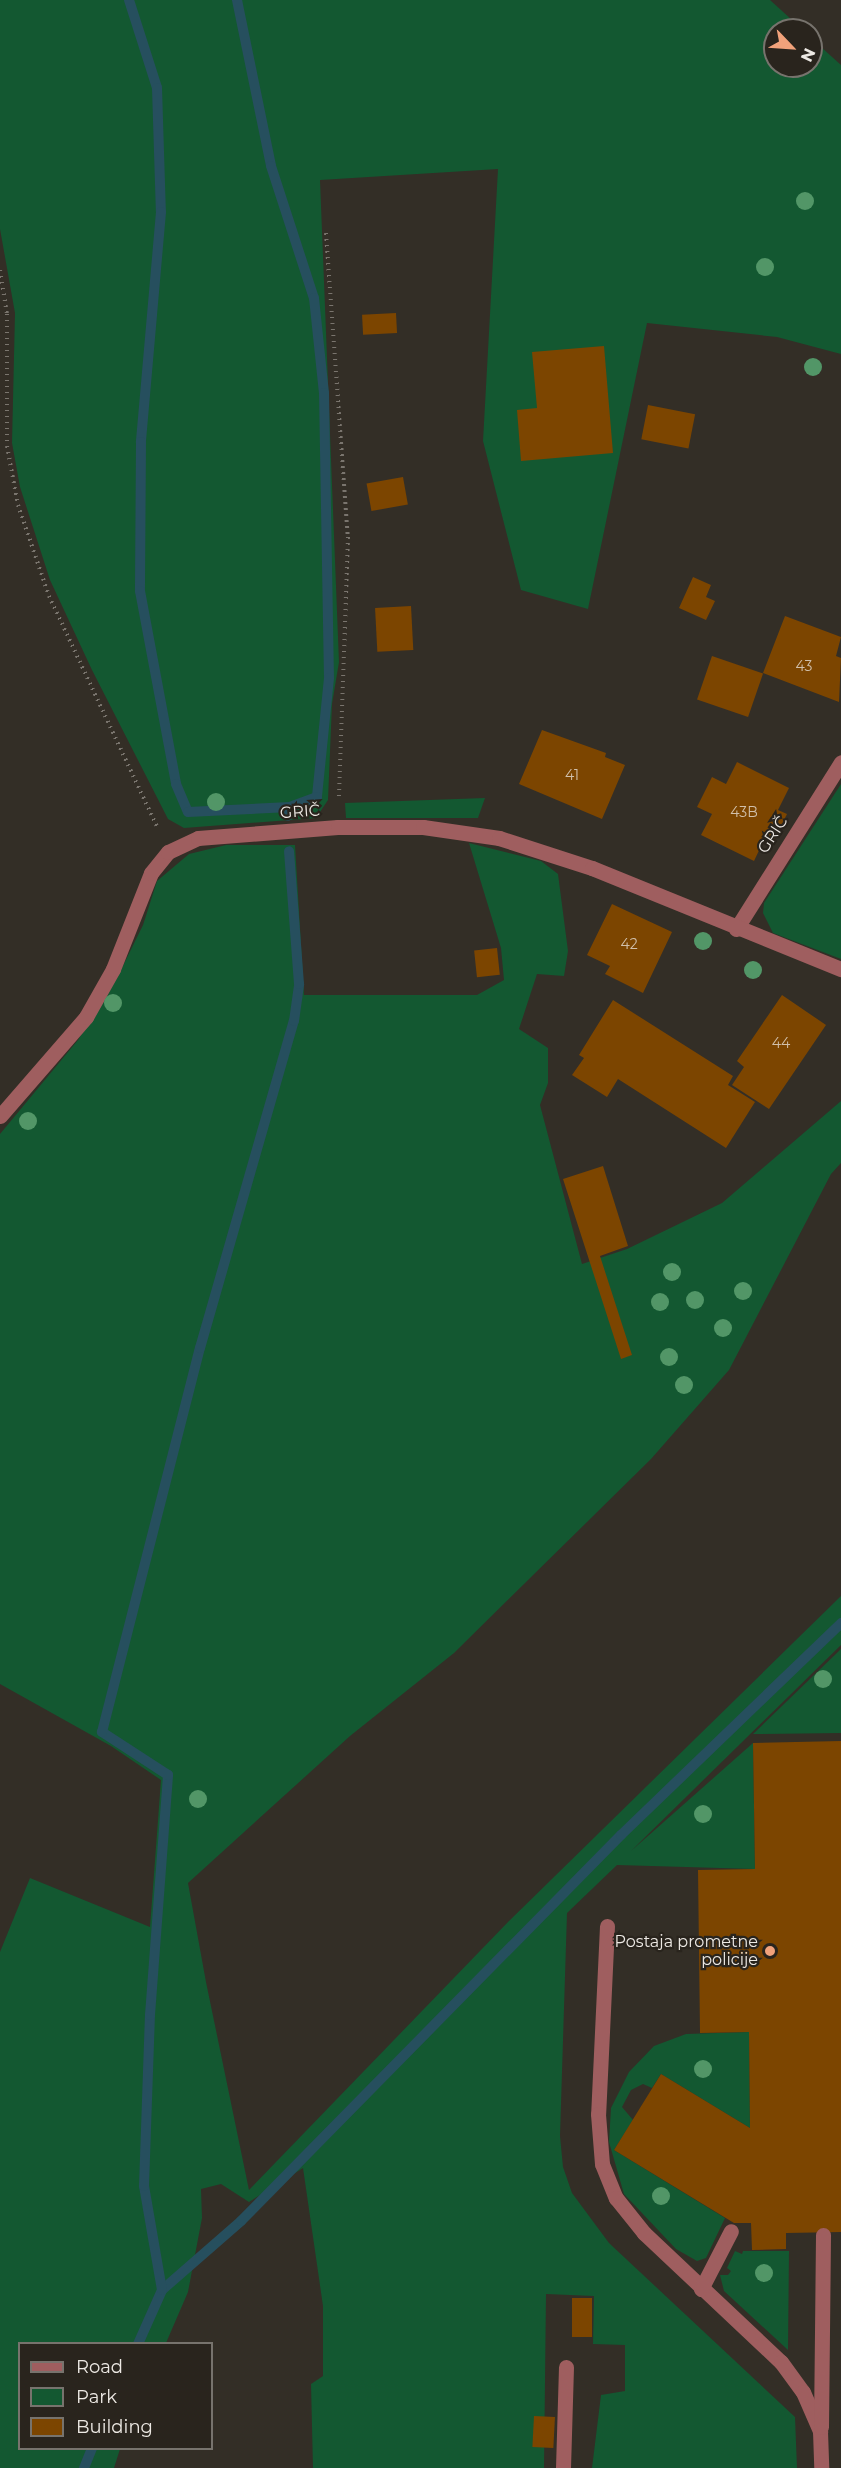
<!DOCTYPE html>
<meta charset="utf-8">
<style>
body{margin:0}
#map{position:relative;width:841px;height:2468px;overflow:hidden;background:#332e26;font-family:Montserrat,sans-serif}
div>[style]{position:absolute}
.green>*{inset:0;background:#135831}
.stream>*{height:10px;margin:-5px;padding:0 5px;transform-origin:5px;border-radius:5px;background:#264f5e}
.building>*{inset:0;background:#7c4500;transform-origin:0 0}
.path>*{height:4px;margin-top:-2px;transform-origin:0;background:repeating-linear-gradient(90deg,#7a756e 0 1.5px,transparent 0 6px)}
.lane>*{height:15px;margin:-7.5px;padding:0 7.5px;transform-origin:7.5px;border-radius:7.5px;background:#9f5e5f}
.street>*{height:15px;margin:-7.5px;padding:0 7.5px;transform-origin:7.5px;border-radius:7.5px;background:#9f5e5f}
.trees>*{width:18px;height:18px;margin:-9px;border-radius:50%;background:#529667}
.dots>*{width:16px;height:16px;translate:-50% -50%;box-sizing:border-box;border:3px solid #29241d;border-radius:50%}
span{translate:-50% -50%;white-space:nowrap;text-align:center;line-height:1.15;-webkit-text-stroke:4.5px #29241d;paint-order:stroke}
.number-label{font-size:14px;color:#d1c0ab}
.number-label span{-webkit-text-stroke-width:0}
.street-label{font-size:16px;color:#ede9e4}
.poi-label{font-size:16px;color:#ede9e4}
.right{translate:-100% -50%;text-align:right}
.legend{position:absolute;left:18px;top:2342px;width:195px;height:108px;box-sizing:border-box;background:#29241d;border:2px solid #77736d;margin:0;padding:8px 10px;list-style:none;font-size:18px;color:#ede9e4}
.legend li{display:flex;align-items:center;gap:12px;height:30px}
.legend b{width:30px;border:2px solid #77736d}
.north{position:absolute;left:763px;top:18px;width:60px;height:60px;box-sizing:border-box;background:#29241d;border:2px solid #77736d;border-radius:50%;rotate:115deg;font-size:16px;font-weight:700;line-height:24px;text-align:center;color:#ede9e4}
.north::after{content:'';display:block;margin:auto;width:21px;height:27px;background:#f1a27b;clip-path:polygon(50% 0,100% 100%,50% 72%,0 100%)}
</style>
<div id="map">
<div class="green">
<i style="clip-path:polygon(0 0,770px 0,803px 30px,775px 30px,775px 66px,811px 66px,811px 38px,841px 65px,841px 354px,777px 337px,647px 323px,588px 609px,521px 590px,483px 441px,498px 169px,320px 180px,339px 662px,332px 704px,328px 800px,316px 818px,184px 828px,168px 819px,92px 670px,50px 580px,20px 487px,12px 443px,15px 313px,0 229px)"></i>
<i style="clip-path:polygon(841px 784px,841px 959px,773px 933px,763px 913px,764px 903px)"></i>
<i style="clip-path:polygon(485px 798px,478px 818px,346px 818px,345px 803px)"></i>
<i style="clip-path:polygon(469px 843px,541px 861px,558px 874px,568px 951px,564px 976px,537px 974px,519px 1029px,548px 1048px,548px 1083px,540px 1105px,582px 1264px,627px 1249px,722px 1203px,841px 1101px,841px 1163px,831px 1174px,729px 1370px,651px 1459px,454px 1653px,350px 1736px,188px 1883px,206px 1982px,249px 2190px,508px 1922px,841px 1596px,841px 1645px,631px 1851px,753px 1743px,755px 1869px,617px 1865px,567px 1913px,560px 2136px,563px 2167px,572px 2193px,609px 2243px,795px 2417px,797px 2468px,592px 2468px,601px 2395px,625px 2391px,625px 2345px,593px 2344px,594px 2296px,546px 2294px,544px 2468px,313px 2468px,311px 2384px,323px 2376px,323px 2306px,303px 2168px,249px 2202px,221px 2184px,201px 2189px,202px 2218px,188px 2292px,166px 2343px,20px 2344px,20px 2448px,120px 2449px,114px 2468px,0 2468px,0 1952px,30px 1878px,150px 1927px,161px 1780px,111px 1746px,0 1684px,0 1134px,78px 1040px,116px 980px,143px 925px,157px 881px,189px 854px,226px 845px,295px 845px,304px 995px,477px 995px,504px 980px,501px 948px)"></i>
<i style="clip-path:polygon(841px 1649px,841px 1733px,753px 1734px)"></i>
<i style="clip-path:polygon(749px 2032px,750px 2128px,661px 2074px,652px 2088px,643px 2084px,631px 2090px,622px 2107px,633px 2120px,614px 2150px,725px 2218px,706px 2258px,697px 2261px,676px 2249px,624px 2194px,609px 2142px,611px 2108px,629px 2072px,654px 2046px,686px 2034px)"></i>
<i style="clip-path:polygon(735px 2251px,742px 2254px,743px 2251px,789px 2251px,788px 2350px,724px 2291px,720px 2275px,728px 2275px,731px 2271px,727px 2268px)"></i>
</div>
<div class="stream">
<i style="left:129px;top:0;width:92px;rotate:72.3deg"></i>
<i style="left:157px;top:88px;width:124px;rotate:88.2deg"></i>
<i style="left:161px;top:212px;width:231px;rotate:95deg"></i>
<i style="left:141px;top:442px;width:149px;rotate:90.4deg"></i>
<i style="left:140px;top:591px;width:196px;rotate:79.4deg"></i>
<i style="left:176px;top:784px;width:30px;rotate:67deg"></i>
<i style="left:188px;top:812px;width:102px;rotate:-2.8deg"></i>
<i style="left:290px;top:807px;width:9px;rotate:103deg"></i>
<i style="left:237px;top:0;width:169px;rotate:78.4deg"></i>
<i style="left:271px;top:166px;width:139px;rotate:72deg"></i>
<i style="left:314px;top:298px;width:96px;rotate:84deg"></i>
<i style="left:324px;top:393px;width:285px;rotate:89deg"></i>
<i style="left:329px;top:678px;width:120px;rotate:95.8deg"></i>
<i style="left:317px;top:797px;width:29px;rotate:160deg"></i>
<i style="left:162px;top:2290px;width:105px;rotate:-41.1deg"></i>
<i style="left:241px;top:2221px;width:542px;rotate:-45.45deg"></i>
<i style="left:621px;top:1835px;width:306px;rotate:-43.9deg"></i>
<i style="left:138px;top:2344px;width:59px;rotate:-66deg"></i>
<i style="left:162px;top:2290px;width:106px;rotate:-99.8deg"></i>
<i style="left:144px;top:2186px;width:171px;rotate:-88deg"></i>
<i style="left:150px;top:2015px;width:241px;rotate:-85.7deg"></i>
<i style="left:168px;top:1775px;width:79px;rotate:-146.9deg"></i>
<i style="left:102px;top:1732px;width:396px;rotate:-75.7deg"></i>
<i style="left:200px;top:1348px;width:340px;rotate:-74deg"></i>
<i style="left:294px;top:1021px;width:37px;rotate:-82deg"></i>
<i style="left:299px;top:984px;width:133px;rotate:-94.3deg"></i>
<i style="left:84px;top:2468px;width:22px;rotate:-68deg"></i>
</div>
<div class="building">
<i style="left:396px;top:313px;width:20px;height:34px;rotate:87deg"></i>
<i style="clip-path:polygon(604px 346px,613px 453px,521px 461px,517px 410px,537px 408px,532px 352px)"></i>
<i style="left:648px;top:405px;width:48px;height:35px;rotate:11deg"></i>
<i style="left:403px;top:477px;width:28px;height:37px;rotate:80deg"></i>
<i style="clip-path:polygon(693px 577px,711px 585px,706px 597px,715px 601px,706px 620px,679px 608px)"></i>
<i style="left:411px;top:606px;width:44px;height:36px;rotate:87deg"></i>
<i style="clip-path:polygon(785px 616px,841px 637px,836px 656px,841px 658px,839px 702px,763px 673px)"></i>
<i style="left:712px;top:656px;width:54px;height:46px;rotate:19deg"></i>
<i style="clip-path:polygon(542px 730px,606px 753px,605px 757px,625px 765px,602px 819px,519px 784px)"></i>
<i style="clip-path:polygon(737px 762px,789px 788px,778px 810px,787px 814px,773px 842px,765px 838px,754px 861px,701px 835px,712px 814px,697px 807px,712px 777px,726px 784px)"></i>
<i style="clip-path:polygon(612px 904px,672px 932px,643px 993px,605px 974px,610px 966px,587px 955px)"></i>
<i style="left:497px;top:948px;width:27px;height:23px;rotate:84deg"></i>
<i style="clip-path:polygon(782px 995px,826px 1025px,769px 1109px,732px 1085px,744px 1067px,737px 1061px)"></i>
<i style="clip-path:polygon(613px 1000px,733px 1076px,728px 1085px,755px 1102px,726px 1148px,618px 1079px,607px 1097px,572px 1075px,584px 1058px,579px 1055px)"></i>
<i style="clip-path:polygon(603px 1166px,628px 1246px,600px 1256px,632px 1355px,621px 1359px,563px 1179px)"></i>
<i style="clip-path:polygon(841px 1741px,841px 2232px,786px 2233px,786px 2249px,752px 2250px,751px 2223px,734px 2223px,614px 2150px,661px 2074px,750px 2128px,749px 2032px,700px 2033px,698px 1870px,755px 1869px,753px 1743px)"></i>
<i style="left:572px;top:2298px;width:20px;height:39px"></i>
<i style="left:534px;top:2416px;width:21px;height:31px;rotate:3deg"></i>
</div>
<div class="path">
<i style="left:326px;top:233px;width:305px;rotate:85.9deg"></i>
<i style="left:348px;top:537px;width:264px;rotate:92deg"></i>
<i style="left:0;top:270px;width:45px;rotate:81deg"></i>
<i style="left:7px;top:314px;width:132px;rotate:90deg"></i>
<i style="left:7px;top:446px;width:60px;rotate:79.4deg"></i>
<i style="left:18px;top:505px;width:96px;rotate:71.2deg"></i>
<i style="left:49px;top:596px;width:257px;rotate:64.9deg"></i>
</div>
<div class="lane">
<i style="left:607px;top:1926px;width:188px;rotate:92.7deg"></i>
<i style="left:598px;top:2114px;width:50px;rotate:85.4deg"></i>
<i style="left:602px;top:2164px;width:37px;rotate:68deg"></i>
<i style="left:616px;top:2198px;width:45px;rotate:51.3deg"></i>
<i style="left:644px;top:2233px;width:188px;rotate:43.3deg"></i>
<i style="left:781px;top:2362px;width:37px;rotate:54deg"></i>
<i style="left:803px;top:2392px;width:43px;rotate:66.4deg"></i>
<i style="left:820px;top:2431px;width:37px;rotate:88deg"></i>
<i style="left:701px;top:2289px;width:65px;rotate:-62.7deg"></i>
<i style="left:821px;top:2427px;width:192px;rotate:-89.4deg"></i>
<i style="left:563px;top:2468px;width:101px;rotate:-88.3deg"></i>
</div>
<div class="street">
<i style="left:736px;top:929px;width:197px;rotate:-57.8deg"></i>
<i style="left:0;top:1116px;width:131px;rotate:-49deg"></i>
<i style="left:86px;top:1017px;width:55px;rotate:-60.6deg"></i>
<i style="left:113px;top:969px;width:103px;rotate:-68.4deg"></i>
<i style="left:151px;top:873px;width:27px;rotate:-51deg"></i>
<i style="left:168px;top:852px;width:33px;rotate:-25deg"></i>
<i style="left:198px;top:838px;width:140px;rotate:-4.5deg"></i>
<i style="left:338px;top:827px;width:85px"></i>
<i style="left:423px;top:827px;width:77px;rotate:8.2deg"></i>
<i style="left:499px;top:838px;width:98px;rotate:17.9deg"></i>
<i style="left:592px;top:868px;width:269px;rotate:22.1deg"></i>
</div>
<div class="trees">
<i style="left:805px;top:201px"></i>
<i style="left:765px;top:267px"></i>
<i style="left:813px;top:367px"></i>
<i style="left:216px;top:802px"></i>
<i style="left:703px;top:941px"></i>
<i style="left:753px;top:970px"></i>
<i style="left:113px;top:1003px"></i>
<i style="left:28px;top:1121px"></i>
<i style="left:672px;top:1272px"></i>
<i style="left:743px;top:1291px"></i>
<i style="left:695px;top:1300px"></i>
<i style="left:660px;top:1302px"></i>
<i style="left:723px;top:1328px"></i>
<i style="left:669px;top:1357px"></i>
<i style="left:684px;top:1385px"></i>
<i style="left:823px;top:1679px"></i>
<i style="left:198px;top:1799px"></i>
<i style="left:703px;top:1814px"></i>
<i style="left:703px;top:2069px"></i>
<i style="left:661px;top:2196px"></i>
<i style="left:764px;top:2273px"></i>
</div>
<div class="dots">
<i style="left:770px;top:1951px;background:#f1a27b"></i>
</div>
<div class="number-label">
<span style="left:804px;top:666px">43</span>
<span style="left:572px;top:775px">41</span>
<span style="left:744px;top:812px">43B</span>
<span style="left:629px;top:944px">42</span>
<span style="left:781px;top:1043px">44</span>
</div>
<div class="street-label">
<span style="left:300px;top:812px;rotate:-4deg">GRIČ</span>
<span style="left:773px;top:835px;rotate:-57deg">GRIČ</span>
</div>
<div class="poi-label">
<span class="right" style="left:758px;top:1951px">Postaja prometne<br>policije</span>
</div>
<ul class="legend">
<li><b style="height:8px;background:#9f5e5f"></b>Road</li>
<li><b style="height:16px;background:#135831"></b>Park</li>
<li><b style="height:16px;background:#7c4500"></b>Building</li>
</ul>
<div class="north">N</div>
</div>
